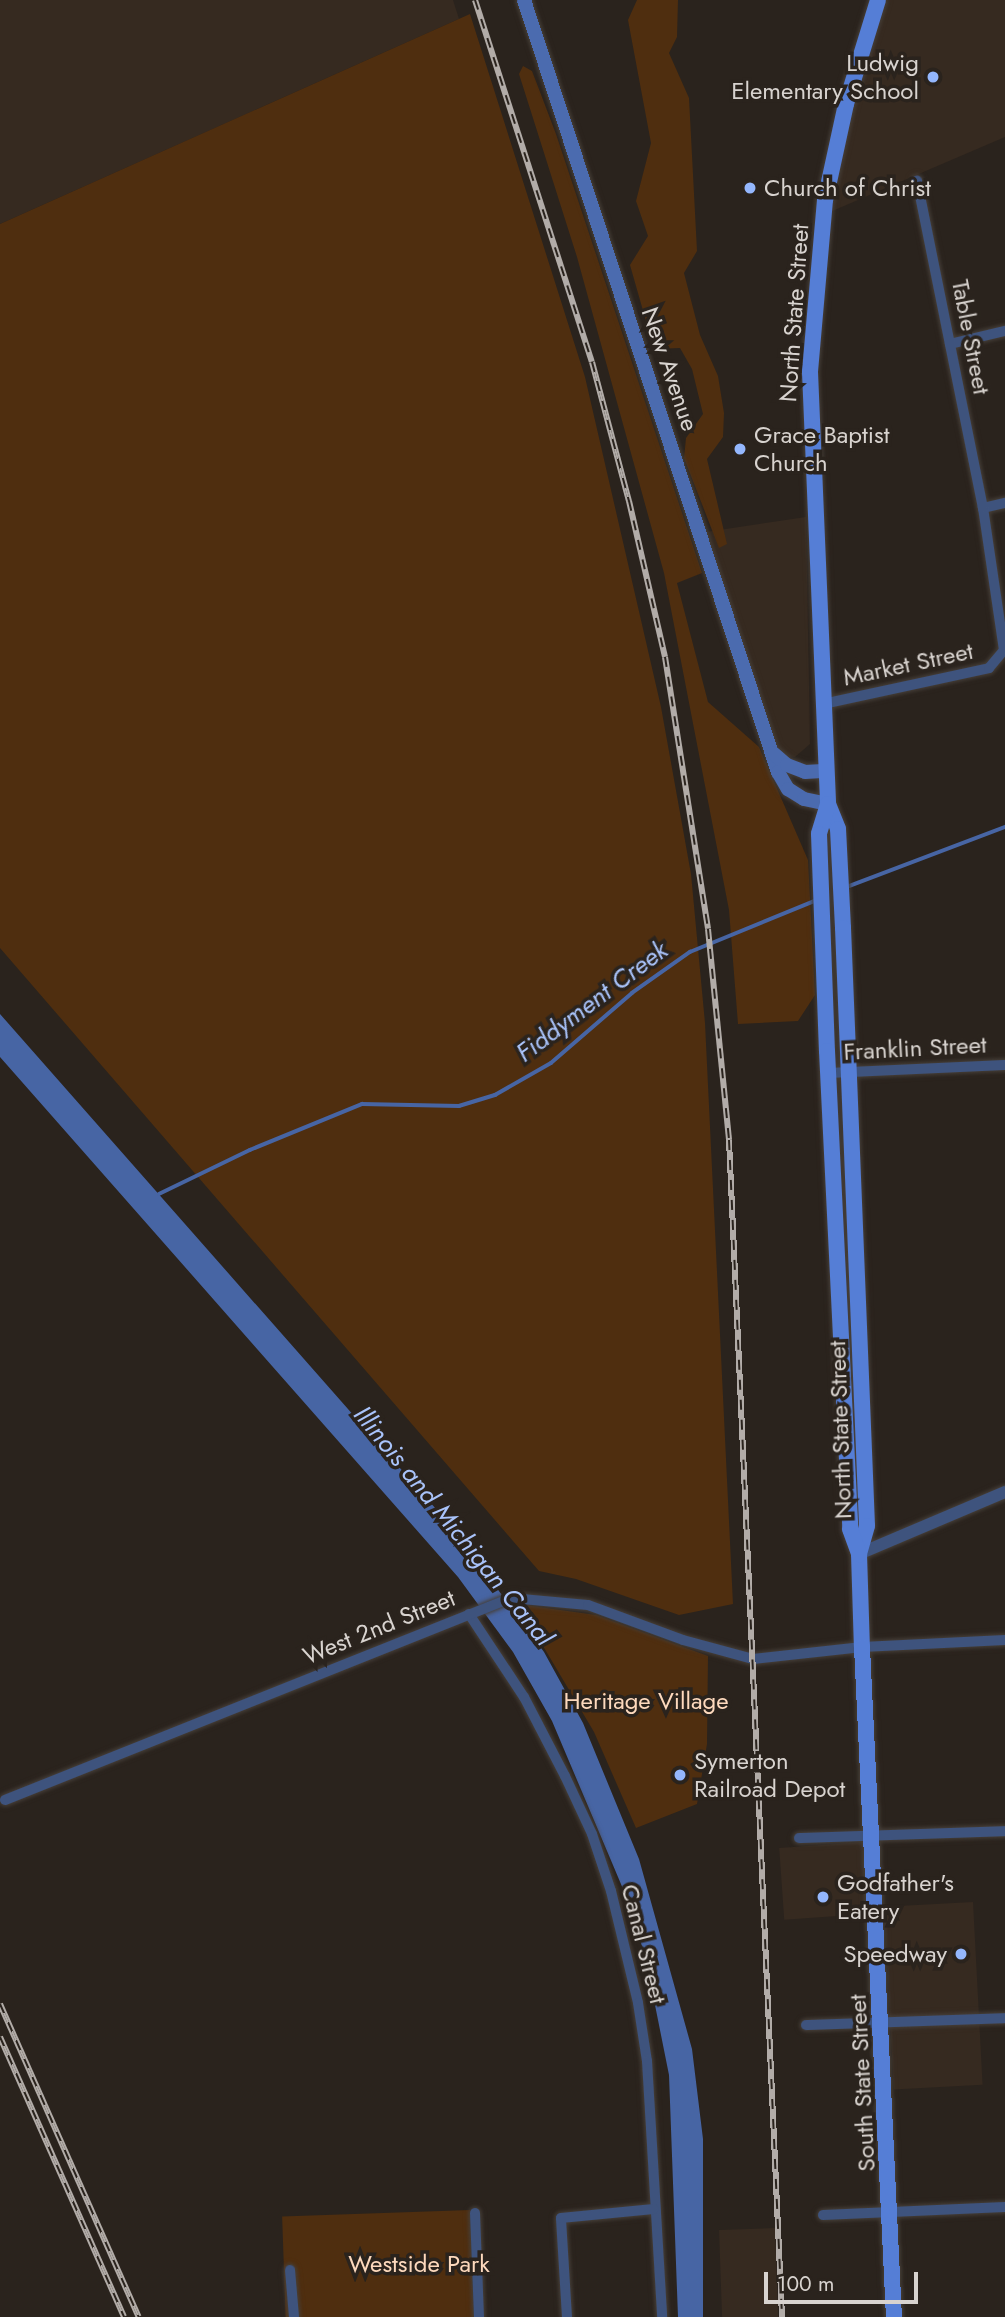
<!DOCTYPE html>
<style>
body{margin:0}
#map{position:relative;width:1005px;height:2317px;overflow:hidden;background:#2a231d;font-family:Jost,sans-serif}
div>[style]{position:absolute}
.built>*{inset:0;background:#362a20;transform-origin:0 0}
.green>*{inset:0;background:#4f2e0f;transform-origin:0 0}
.water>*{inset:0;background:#4765a4}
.stream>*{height:3.5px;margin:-1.75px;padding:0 1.75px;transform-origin:1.75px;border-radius:1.75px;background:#4765a4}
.roads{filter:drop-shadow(0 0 2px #463f39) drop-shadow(0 0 2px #463f39)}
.minor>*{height:10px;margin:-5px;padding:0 5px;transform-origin:5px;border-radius:5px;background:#3e537d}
.tertiary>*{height:12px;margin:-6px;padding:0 6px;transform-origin:6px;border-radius:6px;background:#3e537d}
.secondary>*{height:14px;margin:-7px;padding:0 7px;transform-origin:7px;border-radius:7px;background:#4b6baf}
.primary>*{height:16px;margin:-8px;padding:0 8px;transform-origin:8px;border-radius:8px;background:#557ed6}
.rail>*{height:6px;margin-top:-3px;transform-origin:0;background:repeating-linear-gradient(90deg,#2a231d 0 10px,#b2aca8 0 20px);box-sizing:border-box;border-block:2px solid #b2aca8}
.dots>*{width:19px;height:19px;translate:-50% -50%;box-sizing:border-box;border:4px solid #2a231d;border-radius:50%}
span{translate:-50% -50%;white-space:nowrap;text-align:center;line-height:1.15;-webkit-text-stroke:7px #2a231d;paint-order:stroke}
.poi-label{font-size:24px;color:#d8d3cf}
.right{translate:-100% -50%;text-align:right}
.left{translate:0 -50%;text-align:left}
.street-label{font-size:24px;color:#d8d3cf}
.park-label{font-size:24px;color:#fdd9bd}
.water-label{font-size:26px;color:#a9c3fa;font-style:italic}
.scale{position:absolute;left:764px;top:2272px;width:154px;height:32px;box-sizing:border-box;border:4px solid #d8d3cf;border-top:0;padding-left:9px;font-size:21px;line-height:24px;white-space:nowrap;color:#d8d3cf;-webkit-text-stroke:5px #2a231d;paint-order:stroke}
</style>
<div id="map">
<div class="built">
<i style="clip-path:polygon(0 0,453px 0,459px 19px,0 224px)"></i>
<i style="clip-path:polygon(886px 0,1005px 0,1005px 137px,830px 212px,846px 132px)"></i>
<i style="clip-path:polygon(806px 517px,810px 744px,795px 757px,786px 756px,777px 747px,706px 532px)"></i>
<i style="left:864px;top:1842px;width:72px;height:85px;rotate:86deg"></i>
<i style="left:973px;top:1902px;width:183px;height:89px;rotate:87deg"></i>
<i style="left:775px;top:2228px;width:89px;height:56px;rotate:88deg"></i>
</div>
<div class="green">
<i style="clip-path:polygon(637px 0,678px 0,677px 37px,669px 53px,689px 98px,697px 251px,684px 273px,700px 335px,718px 376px,724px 413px,723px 437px,707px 459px,727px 544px,719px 548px,684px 458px,686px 438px,703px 414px,692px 369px,680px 348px,654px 349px,630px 265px,648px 236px,636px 201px,651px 143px,628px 20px)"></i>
<i style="clip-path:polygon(470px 14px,585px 377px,661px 707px,691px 874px,705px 1023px,733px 1604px,679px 1615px,576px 1579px,539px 1571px,0 948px,0 224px)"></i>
<i style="clip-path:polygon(523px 66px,532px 71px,556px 134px,702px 573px,677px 583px,708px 702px,759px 747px,808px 860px,815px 995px,798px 1021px,738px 1024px,729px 910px,664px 573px,577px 257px,519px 74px)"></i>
<i style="clip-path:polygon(525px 1605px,596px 1615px,708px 1656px,707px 1744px,697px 1804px,636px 1828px,594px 1732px,527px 1619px)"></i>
<i style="left:470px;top:2210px;width:107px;height:188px;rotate:88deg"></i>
</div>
<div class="water">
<i style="clip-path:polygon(0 1014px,451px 1526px,544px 1652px,583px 1723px,639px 1859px,692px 2049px,703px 2139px,703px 2317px,678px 2317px,669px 2075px,646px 1960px,629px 1903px,552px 1721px,513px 1652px,458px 1577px,0 1057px)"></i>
</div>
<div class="stream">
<i style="left:847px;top:887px;width:169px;rotate:-20.8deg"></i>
<i style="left:159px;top:1194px;width:101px;rotate:-25.8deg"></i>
<i style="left:250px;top:1150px;width:121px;rotate:-22.3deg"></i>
<i style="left:362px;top:1104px;width:97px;rotate:1.2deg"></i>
<i style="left:459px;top:1106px;width:38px;rotate:-17deg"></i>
<i style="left:495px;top:1095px;width:64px;rotate:-29.7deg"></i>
<i style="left:551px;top:1063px;width:107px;rotate:-40.8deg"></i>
<i style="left:632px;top:993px;width:71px;rotate:-35.3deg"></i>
<i style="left:690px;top:952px;width:137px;rotate:-22.3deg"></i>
</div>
<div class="roads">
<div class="minor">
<i style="left:950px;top:344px;width:57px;rotate:-13.3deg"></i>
<i style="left:983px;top:508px;width:23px;rotate:-13deg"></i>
<i style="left:823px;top:704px;width:170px;rotate:-12.2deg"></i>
<i style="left:989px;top:668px;width:23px;rotate:-50deg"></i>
<i style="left:1004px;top:650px;width:144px;rotate:-98.4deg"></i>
<i style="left:983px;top:508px;width:334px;rotate:-101.4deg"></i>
<i style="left:828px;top:1073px;width:177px;rotate:-2.6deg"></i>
<i style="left:469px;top:1614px;width:100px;rotate:56.5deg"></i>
<i style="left:524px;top:1697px;width:89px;rotate:62.6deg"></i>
<i style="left:565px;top:1776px;width:64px;rotate:65deg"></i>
<i style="left:592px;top:1834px;width:60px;rotate:71.6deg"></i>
<i style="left:611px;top:1891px;width:115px;rotate:76.4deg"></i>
<i style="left:638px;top:2003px;width:59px;rotate:81.2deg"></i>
<i style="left:647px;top:2061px;width:256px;rotate:86.6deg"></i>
<i style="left:5px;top:1800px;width:545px;rotate:-21.76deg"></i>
<i style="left:511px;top:1598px;width:77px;rotate:5.2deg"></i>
<i style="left:588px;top:1605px;width:101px;rotate:20.2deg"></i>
<i style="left:683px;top:1640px;width:73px;rotate:15.2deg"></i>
<i style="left:753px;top:1659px;width:110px;rotate:-6.3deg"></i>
<i style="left:862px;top:1647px;width:143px;rotate:-2.8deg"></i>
<i style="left:799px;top:1838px;width:206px;rotate:-1.9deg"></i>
<i style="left:806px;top:2025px;width:199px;rotate:-2deg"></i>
<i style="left:475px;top:2213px;width:104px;rotate:87.8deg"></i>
<i style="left:823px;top:2215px;width:182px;rotate:-2.5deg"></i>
<i style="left:290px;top:2270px;width:47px;rotate:85.1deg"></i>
<i style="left:567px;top:2317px;width:99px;rotate:-93.5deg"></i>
<i style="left:561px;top:2218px;width:93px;rotate:-5.5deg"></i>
</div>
<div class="tertiary">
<i style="left:859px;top:1554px;width:159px;rotate:-23deg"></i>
</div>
<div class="secondary">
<i style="left:524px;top:0;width:813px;rotate:71.79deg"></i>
<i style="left:778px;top:772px;width:20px;rotate:60deg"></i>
<i style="left:788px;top:789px;width:19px;rotate:32deg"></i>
<i style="left:804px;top:799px;width:25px;rotate:12deg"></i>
<i style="left:773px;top:753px;width:18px;rotate:41deg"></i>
<i style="left:787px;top:765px;width:19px;rotate:21deg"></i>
<i style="left:805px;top:772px;width:22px;rotate:-3deg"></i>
</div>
<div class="primary">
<i style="left:878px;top:0;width:109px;rotate:107.1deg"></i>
<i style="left:846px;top:104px;width:98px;rotate:102.3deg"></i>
<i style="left:825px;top:200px;width:173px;rotate:95deg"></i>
<i style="left:810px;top:372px;width:432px;rotate:87.6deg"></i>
<i style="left:828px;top:804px;width:27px;rotate:68deg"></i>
<i style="left:838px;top:829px;width:99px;rotate:87.1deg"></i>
<i style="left:843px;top:928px;width:598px;rotate:87.7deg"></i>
<i style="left:867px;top:1526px;width:29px;rotate:106deg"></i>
<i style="left:859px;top:1554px;width:93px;rotate:88.2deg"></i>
<i style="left:862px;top:1647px;width:671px;rotate:87.27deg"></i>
<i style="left:828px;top:804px;width:31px;rotate:107deg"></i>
<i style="left:819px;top:834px;width:217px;rotate:87.9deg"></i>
<i style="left:827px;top:1051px;width:479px;rotate:87.2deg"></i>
<i style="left:850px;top:1529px;width:27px;rotate:70deg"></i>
</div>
</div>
<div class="rail">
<i style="left:475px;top:0;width:380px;rotate:72.1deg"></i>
<i style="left:592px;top:362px;width:144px;rotate:75.1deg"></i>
<i style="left:629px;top:501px;width:160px;rotate:77deg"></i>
<i style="left:665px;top:657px;width:275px;rotate:81deg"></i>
<i style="left:708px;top:929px;width:212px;rotate:84.3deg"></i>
<i style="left:729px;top:1140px;width:1178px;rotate:87.42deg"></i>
<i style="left:0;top:2004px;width:342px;rotate:66.1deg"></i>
<i style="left:0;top:2037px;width:306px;rotate:66.1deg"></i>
</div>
<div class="dots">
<i style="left:933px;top:77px;background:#94b7fd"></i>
<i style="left:750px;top:188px;background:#94b7fd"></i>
<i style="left:740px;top:449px;background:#94b7fd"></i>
<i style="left:680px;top:1775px;background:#94b7fd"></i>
<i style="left:823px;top:1897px;background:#94b7fd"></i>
<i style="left:961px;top:1954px;background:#94b7fd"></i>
</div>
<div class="poi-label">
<span class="right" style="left:919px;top:77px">Ludwig<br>Elementary School</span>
<span class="left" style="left:764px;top:188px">Church of Christ</span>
<span class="left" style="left:754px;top:449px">Grace Baptist<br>Church</span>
<span class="left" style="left:694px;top:1775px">Symerton<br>Railroad Depot</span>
<span class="left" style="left:837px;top:1897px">Godfather's<br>Eatery</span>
<span class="right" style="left:947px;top:1954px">Speedway</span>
</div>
<div class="street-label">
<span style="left:794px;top:313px;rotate:-86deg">North State Street</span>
<span style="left:971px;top:337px;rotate:79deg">Table Street</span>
<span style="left:670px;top:369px;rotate:71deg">New Avenue</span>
<span style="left:908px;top:664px;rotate:-12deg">Market Street</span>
<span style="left:915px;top:1048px;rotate:-3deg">Franklin Street</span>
<span style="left:840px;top:1430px;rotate:-92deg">North State Street</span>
<span style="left:379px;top:1627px;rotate:-22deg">West 2nd Street</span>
<span style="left:644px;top:1944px;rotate:76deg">Canal Street</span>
<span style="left:862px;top:2083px;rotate:-93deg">South State Street</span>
</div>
<div class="park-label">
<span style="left:646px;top:1701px">Heritage Village</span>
<span style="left:419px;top:2264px">Westside Park</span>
</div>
<div class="water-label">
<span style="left:592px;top:1002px;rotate:-37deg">Fiddyment Creek</span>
<span style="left:453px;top:1526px;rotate:51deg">Illinois and Michigan Canal</span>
</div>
<div class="scale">100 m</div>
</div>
